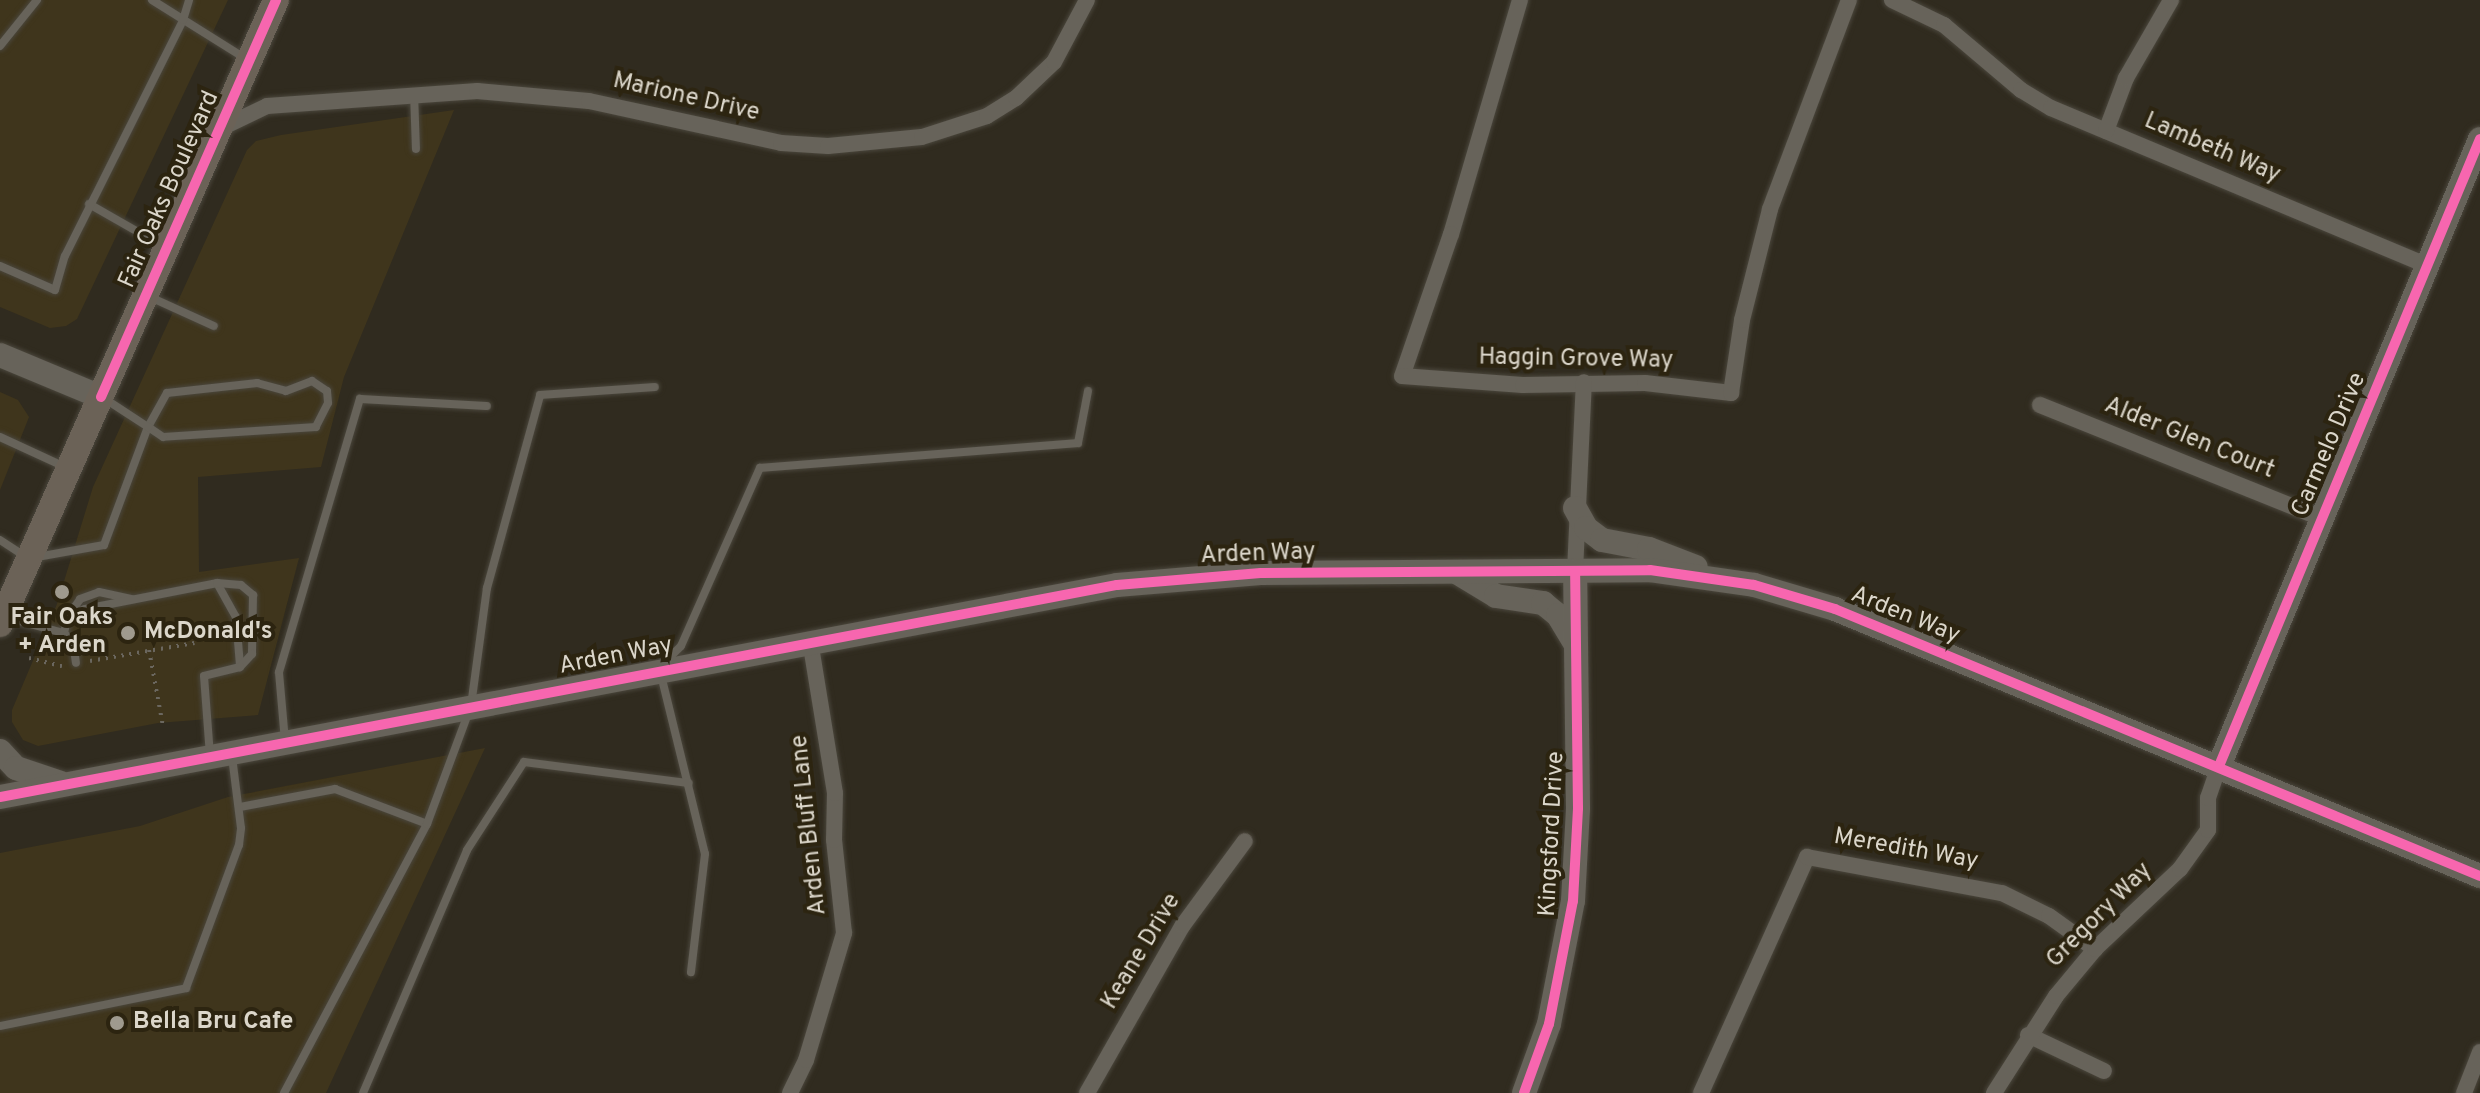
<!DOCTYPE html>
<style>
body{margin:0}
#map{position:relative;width:2480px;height:1093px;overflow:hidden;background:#302b1f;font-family:Overpass,sans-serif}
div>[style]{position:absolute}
.built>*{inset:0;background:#3f351c}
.path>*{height:4px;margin-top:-2px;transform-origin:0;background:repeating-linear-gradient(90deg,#6b675f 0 2px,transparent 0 8px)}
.roads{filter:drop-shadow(0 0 2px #4a463c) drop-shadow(0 0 2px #4a463c)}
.lane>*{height:8px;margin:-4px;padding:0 4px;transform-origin:4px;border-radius:4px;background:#67635a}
.street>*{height:16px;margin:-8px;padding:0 8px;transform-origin:8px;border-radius:8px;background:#67635a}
.secondary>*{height:24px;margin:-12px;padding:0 12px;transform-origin:12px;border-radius:12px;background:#67635a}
.primary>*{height:26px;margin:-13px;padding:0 13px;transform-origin:13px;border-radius:13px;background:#6b6257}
.cycleway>*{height:10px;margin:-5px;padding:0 5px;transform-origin:5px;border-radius:5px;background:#f766af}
.dots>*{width:22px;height:22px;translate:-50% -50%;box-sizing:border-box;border:4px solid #2c2410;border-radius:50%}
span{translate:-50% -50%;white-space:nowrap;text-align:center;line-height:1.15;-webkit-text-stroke:8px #2c2410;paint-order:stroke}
.street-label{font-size:24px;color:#dbd6ca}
.poi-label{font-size:24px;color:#dbd6ca;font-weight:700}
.left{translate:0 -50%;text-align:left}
</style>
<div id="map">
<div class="built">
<i style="clip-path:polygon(0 0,228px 0,77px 319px,66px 326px,50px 328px,0 307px)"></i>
<i style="clip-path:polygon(454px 110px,344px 377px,321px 467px,198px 477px,199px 572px,299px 558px,258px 715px,158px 723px,38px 746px,23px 740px,12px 722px,12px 710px,57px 604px,93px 487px,247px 150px,256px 141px,281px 135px)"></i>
<i style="clip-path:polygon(0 392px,18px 400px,29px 417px,0 490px)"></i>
<i style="clip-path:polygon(485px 748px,326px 1093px,0 1093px,0 853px,140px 826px,228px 797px)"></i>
</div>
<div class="path">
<i style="left:149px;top:650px;width:77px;rotate:79.6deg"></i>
<i style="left:29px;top:658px;width:34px;rotate:14deg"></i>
<i style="left:90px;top:661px;width:106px;rotate:-9.8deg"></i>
</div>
<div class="roads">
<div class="lane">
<i style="left:152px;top:0;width:111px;rotate:32.1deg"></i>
<i style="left:0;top:46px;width:59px;rotate:-51.2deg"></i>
<i style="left:414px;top:93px;width:56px;rotate:88deg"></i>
<i style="left:89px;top:204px;width:83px;rotate:29.7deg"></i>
<i style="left:0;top:266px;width:60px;rotate:23.6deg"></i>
<i style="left:55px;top:290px;width:35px;rotate:-74deg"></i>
<i style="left:65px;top:256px;width:264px;rotate:-63.4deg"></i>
<i style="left:183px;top:20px;width:21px;rotate:-73deg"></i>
<i style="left:150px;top:297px;width:70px;rotate:24.4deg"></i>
<i style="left:0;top:437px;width:72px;rotate:24.8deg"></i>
<i style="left:0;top:540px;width:30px;rotate:33deg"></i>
<i style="left:37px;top:557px;width:68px;rotate:-10.2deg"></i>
<i style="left:104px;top:545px;width:126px;rotate:-69.6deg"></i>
<i style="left:148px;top:427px;width:39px;rotate:-61deg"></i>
<i style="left:167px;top:393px;width:91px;rotate:-6.3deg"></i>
<i style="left:257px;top:383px;width:30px;rotate:15deg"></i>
<i style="left:286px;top:391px;width:28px;rotate:-21deg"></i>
<i style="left:312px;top:381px;width:18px;rotate:34deg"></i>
<i style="left:327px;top:391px;width:12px;rotate:85deg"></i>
<i style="left:328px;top:403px;width:27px;rotate:117deg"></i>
<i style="left:316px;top:427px;width:153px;rotate:176.3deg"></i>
<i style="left:163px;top:437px;width:18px;rotate:-146deg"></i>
<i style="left:148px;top:427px;width:51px;rotate:-146.9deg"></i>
<i style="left:217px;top:583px;width:39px;rotate:61deg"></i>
<i style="left:236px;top:617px;width:49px;rotate:85.3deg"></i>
<i style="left:69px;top:615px;width:19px;rotate:-55deg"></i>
<i style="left:80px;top:599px;width:20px;rotate:-20deg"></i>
<i style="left:99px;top:592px;width:34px;rotate:12deg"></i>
<i style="left:8px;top:618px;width:58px;rotate:15deg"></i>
<i style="left:64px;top:633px;width:13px;rotate:45deg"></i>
<i style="left:73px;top:642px;width:21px;rotate:82deg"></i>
<i style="left:64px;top:633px;width:18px;rotate:-77deg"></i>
<i style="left:68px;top:615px;width:18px;rotate:-19deg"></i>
<i style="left:85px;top:609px;width:135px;rotate:-11.1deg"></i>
<i style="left:217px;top:583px;width:24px;rotate:5deg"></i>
<i style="left:241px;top:585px;width:16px;rotate:40deg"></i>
<i style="left:253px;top:595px;width:59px;rotate:91deg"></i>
<i style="left:252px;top:654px;width:18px;rotate:133deg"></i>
<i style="left:240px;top:667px;width:37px;rotate:166deg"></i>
<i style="left:204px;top:676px;width:79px;rotate:85.7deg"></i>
<i style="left:663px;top:664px;width:25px;rotate:-45deg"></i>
<i style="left:681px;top:646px;width:195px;rotate:-66.1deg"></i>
<i style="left:760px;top:468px;width:319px;rotate:-4.5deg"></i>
<i style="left:1078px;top:443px;width:53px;rotate:-79.1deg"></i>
<i style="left:661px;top:675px;width:184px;rotate:76.2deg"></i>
<i style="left:705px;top:854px;width:119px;rotate:96.8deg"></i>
<i style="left:285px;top:741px;width:69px;rotate:-95deg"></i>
<i style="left:279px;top:672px;width:285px;rotate:-73.5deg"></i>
<i style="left:360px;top:399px;width:127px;rotate:3.2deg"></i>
<i style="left:240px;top:807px;width:97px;rotate:-10.7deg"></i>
<i style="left:335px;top:789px;width:98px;rotate:20.8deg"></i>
<i style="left:0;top:1026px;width:190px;rotate:-11.5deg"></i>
<i style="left:186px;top:988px;width:153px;rotate:-69.7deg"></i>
<i style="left:239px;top:845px;width:17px;rotate:-83deg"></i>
<i style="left:241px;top:828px;width:72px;rotate:-97.2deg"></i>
<i style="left:284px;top:1093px;width:305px;rotate:-62deg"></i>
<i style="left:427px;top:824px;width:126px;rotate:-69.6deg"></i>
<i style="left:471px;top:706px;width:119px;rotate:-82.3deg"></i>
<i style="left:487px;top:588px;width:200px;rotate:-74.6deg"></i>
<i style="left:540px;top:395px;width:115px;rotate:-4deg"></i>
<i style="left:363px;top:1093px;width:264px;rotate:-66.8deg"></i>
<i style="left:467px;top:850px;width:105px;rotate:-57.1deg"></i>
<i style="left:524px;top:762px;width:166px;rotate:7.3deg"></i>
</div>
<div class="street">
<i style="left:1520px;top:0;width:244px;rotate:106.4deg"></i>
<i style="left:1451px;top:234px;width:150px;rotate:109deg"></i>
<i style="left:1402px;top:376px;width:121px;rotate:4.3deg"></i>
<i style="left:1523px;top:385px;width:122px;rotate:-0.9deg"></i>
<i style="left:1645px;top:383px;width:87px;rotate:6.6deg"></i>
<i style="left:1731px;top:393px;width:74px;rotate:-81.4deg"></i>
<i style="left:1742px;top:320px;width:114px;rotate:-75.8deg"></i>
<i style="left:1770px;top:209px;width:223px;rotate:-69.3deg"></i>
<i style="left:1892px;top:0;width:58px;rotate:25.7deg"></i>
<i style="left:1944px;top:25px;width:101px;rotate:40.2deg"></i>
<i style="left:2021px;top:90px;width:35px;rotate:31deg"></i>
<i style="left:2051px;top:108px;width:407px;rotate:22.7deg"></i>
<i style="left:219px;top:129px;width:53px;rotate:-25.6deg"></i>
<i style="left:267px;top:106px;width:211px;rotate:-4.1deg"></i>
<i style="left:477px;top:91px;width:112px;rotate:5.1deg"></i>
<i style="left:589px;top:101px;width:197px;rotate:12.3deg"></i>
<i style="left:781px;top:143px;width:47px;rotate:3.7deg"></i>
<i style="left:828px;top:146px;width:94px;rotate:-5.5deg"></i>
<i style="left:922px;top:137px;width:68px;rotate:-17.9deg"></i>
<i style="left:987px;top:116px;width:34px;rotate:-32deg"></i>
<i style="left:1016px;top:98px;width:52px;rotate:-43.5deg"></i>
<i style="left:1054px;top:62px;width:70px;rotate:-62deg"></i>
<i style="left:2106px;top:131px;width:57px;rotate:-69.3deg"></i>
<i style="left:2126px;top:78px;width:90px;rotate:-60deg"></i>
<i style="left:2040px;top:405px;width:303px;rotate:21.9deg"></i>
<i style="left:1575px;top:571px;width:189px;rotate:-87.3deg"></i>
<i style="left:2028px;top:1035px;width:84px;rotate:25.3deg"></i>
<i style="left:790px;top:1093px;width:37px;rotate:-64deg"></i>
<i style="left:806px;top:1060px;width:133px;rotate:-73.3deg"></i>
<i style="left:844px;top:933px;width:94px;rotate:-96.1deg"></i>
<i style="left:834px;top:840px;width:47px;rotate:-88.8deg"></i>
<i style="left:835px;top:793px;width:154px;rotate:-99.3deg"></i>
<i style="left:1087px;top:1093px;width:193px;rotate:-60.3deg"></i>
<i style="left:1183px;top:925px;width:104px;rotate:-53.6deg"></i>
<i style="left:1701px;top:1093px;width:259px;rotate:-65.8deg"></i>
<i style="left:1807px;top:857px;width:198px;rotate:10.5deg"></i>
<i style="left:2002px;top:893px;width:52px;rotate:26.1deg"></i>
<i style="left:2049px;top:916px;width:57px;rotate:35.7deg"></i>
<i style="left:1994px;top:1093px;width:115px;rotate:-57.4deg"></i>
<i style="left:2056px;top:996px;width:61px;rotate:-50.3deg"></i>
<i style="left:2095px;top:949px;width:117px;rotate:-43.3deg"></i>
<i style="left:2180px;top:869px;width:48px;rotate:-54.3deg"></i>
<i style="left:2208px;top:830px;width:32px;rotate:-90deg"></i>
<i style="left:2208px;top:798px;width:34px;rotate:-71deg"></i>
<i style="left:2464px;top:1093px;width:44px;rotate:-68.7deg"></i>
</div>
<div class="secondary">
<i style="left:0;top:355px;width:109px;rotate:22.6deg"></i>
<i style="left:1575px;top:508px;width:23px;rotate:61deg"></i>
<i style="left:1586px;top:528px;width:20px;rotate:37deg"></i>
<i style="left:1602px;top:540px;width:48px;rotate:10.8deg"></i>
<i style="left:1649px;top:549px;width:50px;rotate:21deg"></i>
<i style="left:1458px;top:573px;width:44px;rotate:31.2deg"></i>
<i style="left:1496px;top:596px;width:48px;rotate:8.5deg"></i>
<i style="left:1543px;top:603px;width:19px;rotate:39deg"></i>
<i style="left:1558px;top:615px;width:31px;rotate:59deg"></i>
<i style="left:0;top:751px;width:23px;rotate:47deg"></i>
<i style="left:16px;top:768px;width:47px;rotate:18.4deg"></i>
<i style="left:2219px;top:766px;width:679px;rotate:-67.4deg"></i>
<i style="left:0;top:797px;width:1137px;rotate:-10.75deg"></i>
<i style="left:1117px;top:585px;width:144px;rotate:-4.8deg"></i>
<i style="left:1261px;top:573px;width:389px;rotate:-0.4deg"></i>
<i style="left:1650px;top:570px;width:105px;rotate:8.2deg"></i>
<i style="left:1754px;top:585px;width:84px;rotate:16.5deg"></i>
<i style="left:1835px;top:609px;width:698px;rotate:22.49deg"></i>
<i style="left:1524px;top:1093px;width:73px;rotate:-70.1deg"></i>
<i style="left:1549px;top:1024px;width:125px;rotate:-79deg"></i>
<i style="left:1573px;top:901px;width:93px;rotate:-86.9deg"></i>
<i style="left:1578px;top:808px;width:237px;rotate:-90.7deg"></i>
</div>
<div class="primary">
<i style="left:0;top:624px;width:682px;rotate:-66.14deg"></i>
</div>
</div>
<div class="cycleway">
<i style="left:101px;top:397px;width:434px;rotate:-66.2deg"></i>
<i style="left:2219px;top:766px;width:679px;rotate:-67.4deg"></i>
<i style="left:0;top:797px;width:1137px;rotate:-10.75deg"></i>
<i style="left:1117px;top:585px;width:144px;rotate:-4.8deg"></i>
<i style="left:1261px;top:573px;width:389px;rotate:-0.4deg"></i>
<i style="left:1650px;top:570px;width:105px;rotate:8.2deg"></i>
<i style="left:1754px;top:585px;width:84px;rotate:16.5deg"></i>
<i style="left:1835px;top:609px;width:698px;rotate:22.49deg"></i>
<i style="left:1524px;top:1093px;width:73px;rotate:-70.1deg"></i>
<i style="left:1549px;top:1024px;width:125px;rotate:-79deg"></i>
<i style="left:1573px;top:901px;width:93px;rotate:-86.9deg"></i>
<i style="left:1578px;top:808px;width:237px;rotate:-90.7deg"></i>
</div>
<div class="dots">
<i style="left:62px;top:592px;background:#9f9a8e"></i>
<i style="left:128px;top:633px;background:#9f9a8e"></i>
<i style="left:117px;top:1023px;background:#9f9a8e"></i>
</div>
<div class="street-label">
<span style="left:686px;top:98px;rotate:13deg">Marione Drive</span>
<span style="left:2212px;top:149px;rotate:23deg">Lambeth Way</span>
<span style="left:170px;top:190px;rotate:-66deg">Fair Oaks Boulevard</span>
<span style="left:1576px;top:360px;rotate:1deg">Haggin Grove Way</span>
<span style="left:2189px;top:439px;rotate:22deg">Alder Glen Court</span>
<span style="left:2330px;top:445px;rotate:-67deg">Carmelo Drive</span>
<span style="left:1258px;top:555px;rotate:-2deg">Arden Way</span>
<span style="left:1905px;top:616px;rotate:22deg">Arden Way</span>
<span style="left:616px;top:657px;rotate:-11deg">Arden Way</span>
<span style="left:810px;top:825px;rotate:-96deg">Arden Bluff Lane</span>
<span style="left:1553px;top:834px;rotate:-87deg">Kingsford Drive</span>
<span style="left:1906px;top:850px;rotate:10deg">Meredith Way</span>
<span style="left:2100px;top:916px;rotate:-45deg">Gregory Way</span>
<span style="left:1142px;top:952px;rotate:-59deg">Keane Drive</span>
</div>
<div class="poi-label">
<span style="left:62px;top:633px">Fair Oaks<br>+ Arden</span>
<span class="left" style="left:144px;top:633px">McDonald's</span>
<span class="left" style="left:133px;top:1023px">Bella Bru Cafe</span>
</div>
</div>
